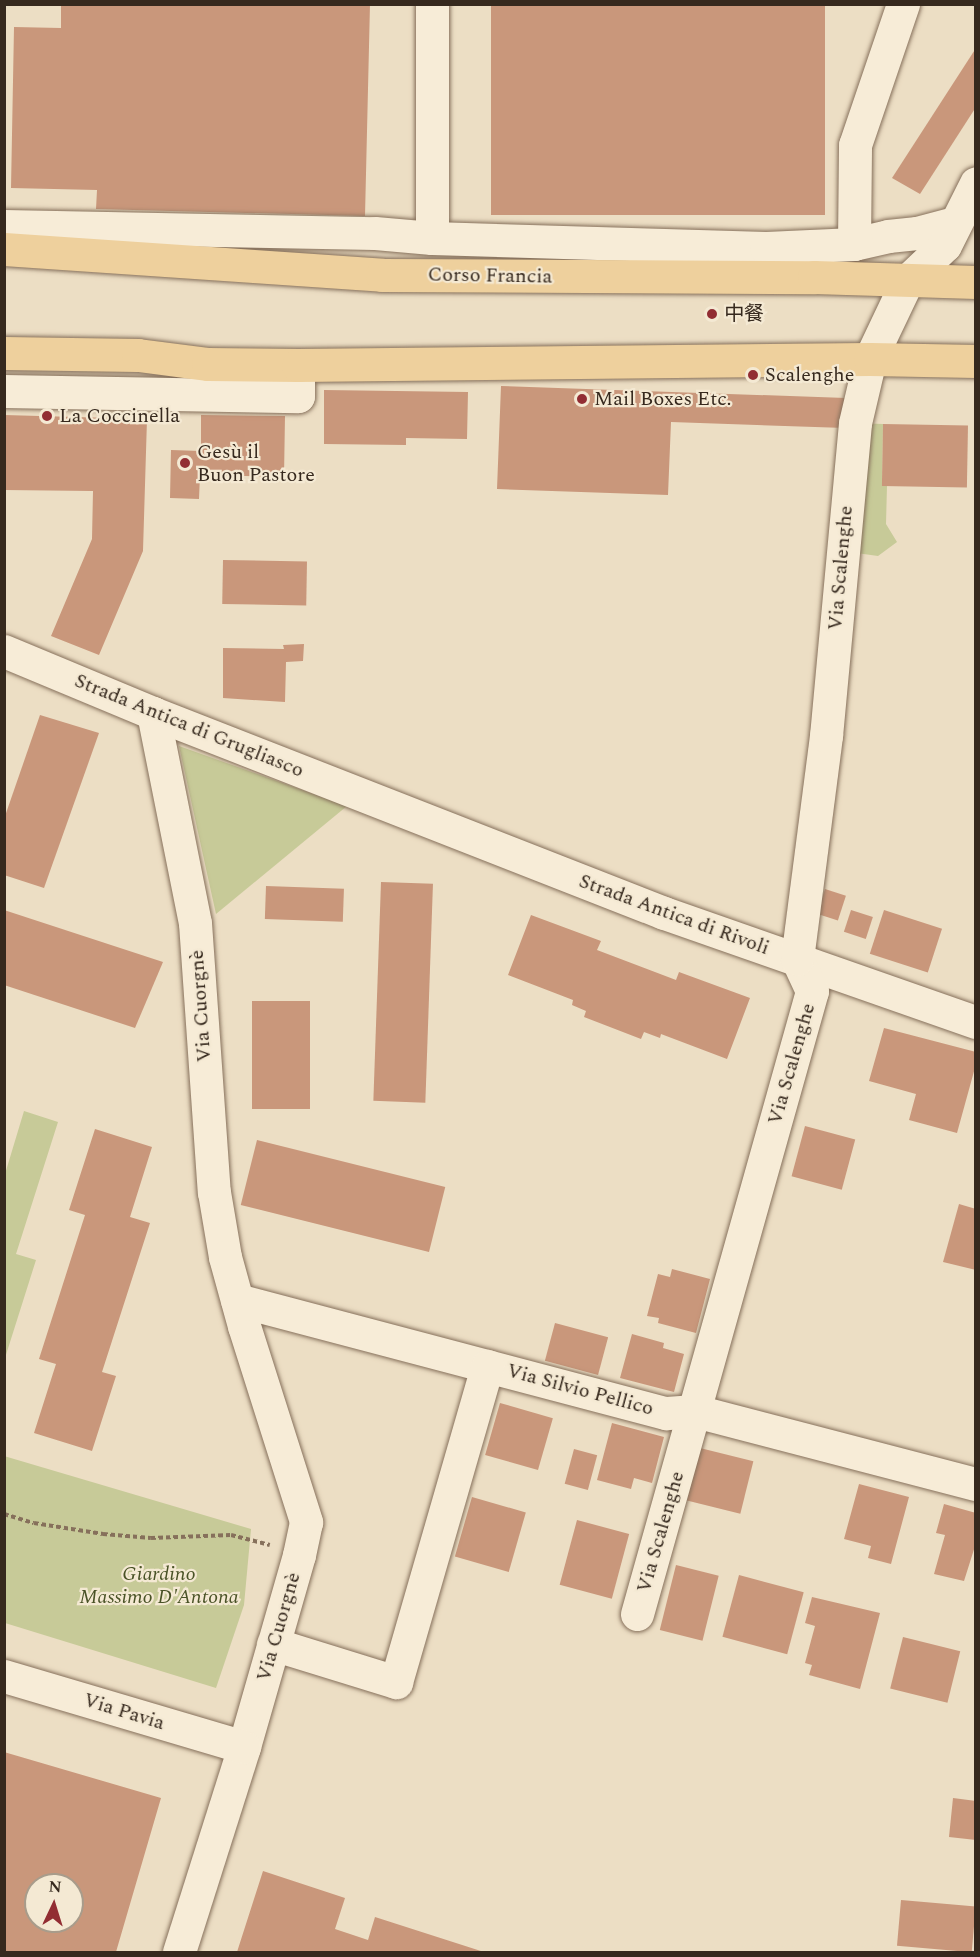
<!DOCTYPE html>
<meta charset="utf-8">
<style>
body{margin:0}
#map{position:relative;width:980px;height:1957px;overflow:hidden;background:#ecdec4;font-family:Spectral,"Noto Sans SC",serif}
div>[style]{position:absolute}
.green>*{inset:0;background:#c7ca98}
.building>*{inset:0;background:#c9977b;transform-origin:0 0}
.path>*{height:4px;margin-top:-2px;transform-origin:0;background:repeating-linear-gradient(90deg,#86705b 0 4.5px,transparent 0 7.5px)}
.roads{filter:drop-shadow(0 0 2px #86705b) drop-shadow(0 0 2px #86705b)}
.minor>*{height:33px;margin:-16.5px;padding:0 16.5px;transform-origin:16.5px;border-radius:16.5px;background:#f7ecd7}
.major>*{height:33px;margin:-16.5px;padding:0 16.5px;transform-origin:16.5px;border-radius:16.5px;background:#eed09d}
.dots>*{width:16px;height:16px;translate:-50% -50%;box-sizing:border-box;border:3px solid #f4e9d3;border-radius:50%}
span{translate:-50% -50%;white-space:nowrap;text-align:center;line-height:1.15;-webkit-text-stroke:4.5px #f4e9d3;paint-order:stroke}
.street-label{font-size:20px;color:#36291e}
.poi-label{font-size:20px;color:#36291e}
.left{translate:0 -50%;text-align:left}
.park-label{font-size:20px;color:#495226;font-style:italic}
.frame{position:absolute;inset:0;border:6px solid #36291e;pointer-events:none}
.north{position:absolute;left:24px;top:1873px;width:60px;height:60px;box-sizing:border-box;background:#f4e9d3;border:2px solid #a89c8b;border-radius:50%;rotate:4deg;font-size:16px;font-weight:700;line-height:24px;text-align:center;color:#36291e}
.north::after{content:'';display:block;margin:auto;width:21px;height:27px;background:#922d33;clip-path:polygon(50% 0,100% 100%,50% 72%,0 100%)}
</style>
<div id="map">
<div class="green">
<i style="clip-path:polygon(855px 423px,883px 424px,882px 486px,887px 486px,886px 524px,897px 542px,878px 556px,842px 551px)"></i>
<i style="clip-path:polygon(179px 746px,347px 806px,216px 914px)"></i>
<i style="clip-path:polygon(24px 1111px,58px 1122px,16px 1254px,36px 1260px,5px 1358px,5px 1174px)"></i>
<i style="clip-path:polygon(4px 1456px,251px 1529px,244px 1605px,216px 1688px,5px 1623px)"></i>
</div>
<div class="building">
<i style="clip-path:polygon(61px 4px,370px 4px,365px 216px,96px 209px,97px 190px,11px 188px,14px 27px,61px 28px)"></i>
<i style="left:491px;top:5px;width:334px;height:210px"></i>
<i style="clip-path:polygon(976px 48px,976px 107px,920px 194px,892px 178px)"></i>
<i style="clip-path:polygon(501px 386px,846px 398px,845px 428px,671px 422px,668px 495px,497px 489px)"></i>
<i style="clip-path:polygon(324px 390px,468px 392px,467px 439px,406px 438px,406px 445px,324px 444px)"></i>
<i style="clip-path:polygon(4px 415px,147px 419px,143px 551px,99px 655px,51px 636px,92px 539px,93px 491px,4px 490px)"></i>
<i style="clip-path:polygon(201px 415px,285px 416px,284px 477px,200px 475px,199px 499px,170px 498px,171px 450px,201px 451px)"></i>
<i style="left:883px;top:424px;width:85px;height:62px;rotate:1deg"></i>
<i style="left:223px;top:560px;width:84px;height:44px;rotate:1deg"></i>
<i style="clip-path:polygon(304px 644px,303px 661px,286px 662px,285px 702px,223px 698px,223px 648px,284px 649px,283px 645px)"></i>
<i style="clip-path:polygon(40px 715px,99px 733px,44px 888px,4px 875px,4px 819px)"></i>
<i style="left:381px;top:882px;width:52px;height:219px;rotate:2deg"></i>
<i style="left:266px;top:886px;width:78px;height:33px;rotate:2deg"></i>
<i style="left:825px;top:889px;width:22px;height:26px;rotate:18deg"></i>
<i style="clip-path:polygon(4px 910px,163px 962px,135px 1028px,4px 985px)"></i>
<i style="left:851px;top:910px;width:23px;height:23px;rotate:18deg"></i>
<i style="left:884px;top:910px;width:61px;height:46px;rotate:18deg"></i>
<i style="clip-path:polygon(531px 915px,601px 941px,597px 950px,676px 980px,679px 972px,750px 998px,727px 1059px,661px 1034px,660px 1038px,644px 1032px,641px 1039px,584px 1017px,586px 1011px,572px 1005px,573px 1000px,508px 975px)"></i>
<i style="left:252px;top:1001px;width:58px;height:108px"></i>
<i style="clip-path:polygon(884px 1028px,976px 1052px,976px 1064px,957px 1133px,909px 1120px,916px 1094px,869px 1081px)"></i>
<i style="left:805px;top:1126px;width:52px;height:52px;rotate:15deg"></i>
<i style="clip-path:polygon(95px 1129px,152px 1147px,130px 1217px,150px 1223px,102px 1372px,116px 1376px,92px 1451px,34px 1433px,56px 1364px,39px 1359px,85px 1215px,69px 1210px)"></i>
<i style="left:257px;top:1140px;width:194px;height:67px;rotate:14deg"></i>
<i style="clip-path:polygon(959px 1204px,976px 1209px,976px 1270px,943px 1262px)"></i>
<i style="clip-path:polygon(672px 1269px,710px 1279px,696px 1333px,658px 1323px,659px 1318px,647px 1316px,658px 1274px,670px 1277px)"></i>
<i style="left:555px;top:1323px;width:55px;height:39px;rotate:15deg"></i>
<i style="clip-path:polygon(632px 1334px,664px 1343px,663px 1348px,684px 1354px,674px 1392px,620px 1378px)"></i>
<i style="left:500px;top:1403px;width:55px;height:54px;rotate:16deg"></i>
<i style="clip-path:polygon(612px 1423px,664px 1437px,652px 1483px,634px 1478px,631px 1489px,597px 1480px)"></i>
<i style="left:700px;top:1448px;width:55px;height:54px;rotate:14deg"></i>
<i style="left:574px;top:1449px;width:24px;height:36px;rotate:15deg"></i>
<i style="clip-path:polygon(859px 1484px,909px 1497px,891px 1564px,868px 1558px,871px 1546px,844px 1539px)"></i>
<i style="left:472px;top:1497px;width:56px;height:62px;rotate:16deg"></i>
<i style="clip-path:polygon(944px 1504px,976px 1513px,976px 1543px,964px 1581px,934px 1574px,945px 1535px,936px 1533px)"></i>
<i style="left:577px;top:1520px;width:54px;height:67px;rotate:15deg"></i>
<i style="left:676px;top:1565px;width:44px;height:67px;rotate:14deg"></i>
<i style="left:739px;top:1575px;width:67px;height:64px;rotate:15deg"></i>
<i style="clip-path:polygon(812px 1597px,880px 1613px,860px 1689px,809px 1675px,812px 1665px,805px 1663px,815px 1626px,805px 1623px)"></i>
<i style="left:903px;top:1637px;width:59px;height:53px;rotate:14deg"></i>
<i style="clip-path:polygon(evenodd,4px 1752px,161px 1798px,116px 1952px,4px 1952px,4px 1752px,36px 1885px,72px 1885px,72px 1921px,36px 1921px,36px 1885px)"></i>
<i style="clip-path:polygon(953px 1798px,976px 1801px,976px 1840px,949px 1837px)"></i>
<i style="clip-path:polygon(263px 1871px,345px 1898px,335px 1929px,368px 1940px,375px 1917px,484px 1952px,237px 1952px)"></i>
<i style="left:901px;top:1900px;width:75px;height:46px;rotate:5deg"></i>
</div>
<div class="path">
<i style="left:4px;top:1514px;width:31px;rotate:17deg"></i>
<i style="left:34px;top:1523px;width:70px;rotate:9.1deg"></i>
<i style="left:103px;top:1534px;width:48px;rotate:4.8deg"></i>
<i style="left:151px;top:1538px;width:80px;rotate:-2.1deg"></i>
<i style="left:231px;top:1535px;width:40px;rotate:14.4deg"></i>
</div>
<div class="roads">
<div class="minor">
<i style="left:4px;top:226px;width:371px;rotate:1.1deg"></i>
<i style="left:375px;top:233px;width:57px;rotate:5deg"></i>
<i style="left:432px;top:238px;width:334px;rotate:1.7deg"></i>
<i style="left:766px;top:248px;width:88px;rotate:-2.6deg"></i>
<i style="left:854px;top:244px;width:35px;rotate:-13deg"></i>
<i style="left:888px;top:236px;width:29px;rotate:-6deg"></i>
<i style="left:917px;top:233px;width:39px;rotate:-15deg"></i>
<i style="left:432px;top:238px;width:234px;rotate:-90deg"></i>
<i style="left:854px;top:244px;width:99px;rotate:-89.4deg"></i>
<i style="left:855px;top:145px;width:149px;rotate:-71.2deg"></i>
<i style="left:4px;top:391px;width:294px;rotate:1deg"></i>
<i style="left:298px;top:396px;width:31px;rotate:-90deg"></i>
<i style="left:4px;top:651px;width:161px;rotate:22.6deg"></i>
<i style="left:153px;top:713px;width:549px;rotate:21.37deg"></i>
<i style="left:664px;top:913px;width:330px;rotate:19.3deg"></i>
<i style="left:153px;top:713px;width:214px;rotate:78.7deg"></i>
<i style="left:195px;top:923px;width:270px;rotate:86deg"></i>
<i style="left:214px;top:1192px;width:66px;rotate:80.4deg"></i>
<i style="left:225px;top:1257px;width:72px;rotate:74.6deg"></i>
<i style="left:244px;top:1326px;width:206px;rotate:72.4deg"></i>
<i style="left:306px;top:1522px;width:34px;rotate:102deg"></i>
<i style="left:299px;top:1555px;width:200px;rotate:106deg"></i>
<i style="left:244px;top:1747px;width:215px;rotate:107.6deg"></i>
<i style="left:237px;top:1300px;width:444px;rotate:14.8deg"></i>
<i style="left:666px;top:1413px;width:29px;rotate:-4deg"></i>
<i style="left:695px;top:1411px;width:290px;rotate:14.6deg"></i>
<i style="left:637px;top:1614px;width:647px;rotate:-74.31deg"></i>
<i style="left:812px;top:991px;width:35px;rotate:-115deg"></i>
<i style="left:797px;top:959px;width:225px;rotate:-82.6deg"></i>
<i style="left:826px;top:736px;width:314px;rotate:-84.7deg"></i>
<i style="left:855px;top:423px;width:66px;rotate:-76.8deg"></i>
<i style="left:870px;top:359px;width:86px;rotate:-64.6deg"></i>
<i style="left:907px;top:281px;width:52px;rotate:-43.5deg"></i>
<i style="left:945px;top:245px;width:69px;rotate:-63.4deg"></i>
<i style="left:273px;top:1644px;width:129px;rotate:17.2deg"></i>
<i style="left:396px;top:1682px;width:329px;rotate:-73.9deg"></i>
<i style="left:4px;top:1676px;width:250px;rotate:16.5deg"></i>
</div>
<div class="major">
<i style="left:4px;top:249px;width:379px;rotate:3.9deg"></i>
<i style="left:382px;top:275px;width:432px;rotate:0.3deg"></i>
<i style="left:814px;top:277px;width:162px;rotate:1.8deg"></i>
<i style="left:4px;top:353px;width:134px;rotate:0.9deg"></i>
<i style="left:138px;top:355px;width:71px;rotate:7.3deg"></i>
<i style="left:208px;top:364px;width:90px;rotate:0.6deg"></i>
<i style="left:298px;top:365px;width:572px;rotate:-0.6deg"></i>
<i style="left:870px;top:359px;width:106px;rotate:1.1deg"></i>
</div>
</div>
<div class="dots">
<i style="left:712px;top:314px;background:#922d33"></i>
<i style="left:753px;top:375px;background:#922d33"></i>
<i style="left:582px;top:399px;background:#922d33"></i>
<i style="left:47px;top:416px;background:#922d33"></i>
<i style="left:185px;top:463px;background:#922d33"></i>
</div>
<div class="street-label">
<span style="left:490px;top:276px;rotate:1deg">Corso Francia</span>
<span style="left:841px;top:568px;rotate:-85deg">Via Scalenghe</span>
<span style="left:189px;top:726px;rotate:22deg">Strada Antica di Grugliasco</span>
<span style="left:674px;top:915px;rotate:20deg">Strada Antica di Rivoli</span>
<span style="left:201px;top:1006px;rotate:-94deg">Via Cuorgnè</span>
<span style="left:792px;top:1064px;rotate:-74deg">Via Scalenghe</span>
<span style="left:580px;top:1390px;rotate:15deg">Via Silvio Pellico</span>
<span style="left:661px;top:1532px;rotate:-74deg">Via Scalenghe</span>
<span style="left:279px;top:1627px;rotate:-74deg">Via Cuorgnè</span>
<span style="left:124px;top:1712px;rotate:17deg">Via Pavia</span>
</div>
<div class="poi-label">
<span class="left" style="left:724px;top:314px">中餐</span>
<span class="left" style="left:765px;top:375px">Scalenghe</span>
<span class="left" style="left:594px;top:399px">Mail Boxes Etc.</span>
<span class="left" style="left:59px;top:416px">La Coccinella</span>
<span class="left" style="left:197px;top:464px">Gesù il<br>Buon Pastore</span>
</div>
<div class="park-label">
<span style="left:159px;top:1586px">Giardino<br>Massimo D'Antona</span>
</div>
<div class="frame"></div>
<div class="north">N</div>
</div>
